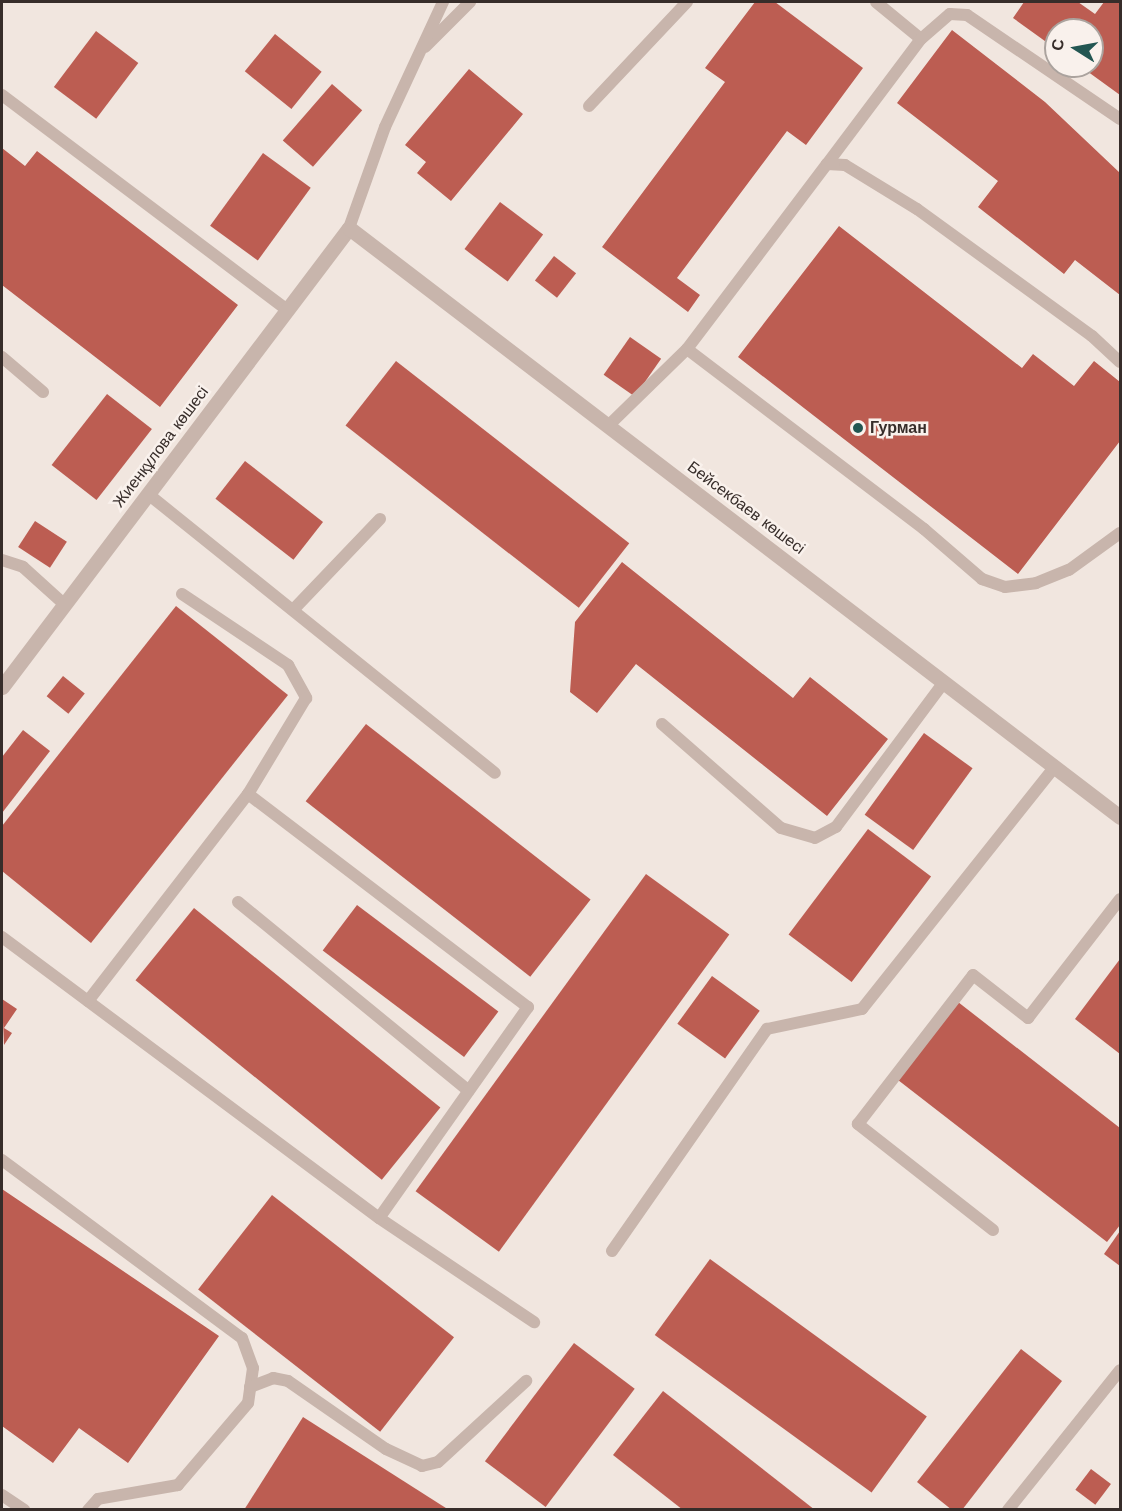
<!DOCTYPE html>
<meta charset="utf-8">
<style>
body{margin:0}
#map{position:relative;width:1122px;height:1511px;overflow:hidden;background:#f1e6df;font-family:"Work Sans",sans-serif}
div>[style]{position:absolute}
.building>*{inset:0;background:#bc5d52;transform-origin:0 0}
.service>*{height:12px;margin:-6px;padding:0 6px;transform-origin:6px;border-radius:6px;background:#c8b5ac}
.tertiary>*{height:15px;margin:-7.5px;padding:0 7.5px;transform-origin:7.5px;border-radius:7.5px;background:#c8b5ac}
.dots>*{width:16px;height:16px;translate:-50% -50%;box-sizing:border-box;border:3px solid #f9f1ec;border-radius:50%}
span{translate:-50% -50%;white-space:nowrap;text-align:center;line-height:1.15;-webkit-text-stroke:5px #f9f1ec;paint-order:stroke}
.poi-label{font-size:16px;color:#372d2a;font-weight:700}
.left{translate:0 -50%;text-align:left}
.street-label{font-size:16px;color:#372d2a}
.frame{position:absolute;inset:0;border:3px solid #372d2a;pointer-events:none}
.north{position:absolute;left:1044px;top:18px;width:60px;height:60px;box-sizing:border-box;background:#f9f1ec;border:2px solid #aba39e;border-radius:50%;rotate:281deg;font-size:16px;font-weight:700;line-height:24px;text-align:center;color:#372d2a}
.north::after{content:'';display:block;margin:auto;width:21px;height:27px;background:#235652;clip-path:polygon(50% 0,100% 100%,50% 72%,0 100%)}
</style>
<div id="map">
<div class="building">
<i style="clip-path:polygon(755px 2px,775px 2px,863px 68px,806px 145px,787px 131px,677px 278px,700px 295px,688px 312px,602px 247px,725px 82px,705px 68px)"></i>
<i style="clip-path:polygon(1024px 2px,1078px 2px,1095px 14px,1104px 2px,1120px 2px,1120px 95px,1080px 66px,1092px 66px,1092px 30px,1056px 30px,1056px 49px,1013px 18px)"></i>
<i style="clip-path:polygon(952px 30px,1045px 102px,1120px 173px,1120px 295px,1075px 260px,1064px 274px,978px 207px,998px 181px,897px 103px)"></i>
<i style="left:96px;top:31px;width:53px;height:70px;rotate:37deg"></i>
<i style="left:275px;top:34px;width:60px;height:48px;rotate:39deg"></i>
<i style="clip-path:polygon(469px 69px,523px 114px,451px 201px,417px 173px,426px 162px,405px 145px)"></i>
<i style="left:332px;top:84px;width:40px;height:75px;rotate:41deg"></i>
<i style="clip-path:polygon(2px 148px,25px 166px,37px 151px,238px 305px,160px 407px,2px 285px)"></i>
<i style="left:263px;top:153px;width:59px;height:90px;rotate:36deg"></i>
<i style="left:500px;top:202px;width:54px;height:59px;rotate:37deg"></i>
<i style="clip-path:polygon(839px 226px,1022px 368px,1033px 354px,1074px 386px,1094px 361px,1120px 382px,1120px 441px,1018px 574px,738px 357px)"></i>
<i style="left:554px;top:256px;width:28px;height:31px;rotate:38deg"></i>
<i style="left:630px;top:337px;width:38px;height:46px;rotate:35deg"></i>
<i style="left:396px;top:361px;width:296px;height:82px;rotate:38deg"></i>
<i style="left:107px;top:394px;width:57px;height:90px;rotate:38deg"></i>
<i style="left:245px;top:461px;width:99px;height:48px;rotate:38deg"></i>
<i style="left:35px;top:521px;width:38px;height:31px;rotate:33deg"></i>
<i style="clip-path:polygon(622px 562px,793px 698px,810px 677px,888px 739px,827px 816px,636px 664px,597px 713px,570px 692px,575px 622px)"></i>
<i style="clip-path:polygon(176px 606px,288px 695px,91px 943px,2px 871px,2px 826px)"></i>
<i style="left:63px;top:676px;width:28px;height:26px;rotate:39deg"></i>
<i style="left:366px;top:724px;width:285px;height:98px;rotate:38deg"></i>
<i style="clip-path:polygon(23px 730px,50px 751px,2px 813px,2px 757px)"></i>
<i style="left:924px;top:733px;width:60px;height:101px;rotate:36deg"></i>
<i style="left:868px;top:829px;width:79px;height:132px;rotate:37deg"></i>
<i style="left:646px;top:874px;width:103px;height:392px;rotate:36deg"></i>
<i style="left:357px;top:905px;width:177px;height:57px;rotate:37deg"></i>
<i style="left:194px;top:908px;width:317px;height:93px;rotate:39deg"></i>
<i style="clip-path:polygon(1120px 959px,1120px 1054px,1075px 1019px)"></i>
<i style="left:712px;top:976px;width:59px;height:59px;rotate:36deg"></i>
<i style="clip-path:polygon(2px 999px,17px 1009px,4px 1028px,12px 1033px,4px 1045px)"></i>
<i style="clip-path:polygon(958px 1002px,1120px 1128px,1120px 1225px,1107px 1242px,898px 1080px)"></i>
<i style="clip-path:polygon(2px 1189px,219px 1336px,128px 1463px,79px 1428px,53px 1463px,2px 1426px)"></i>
<i style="left:272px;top:1195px;width:231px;height:120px;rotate:38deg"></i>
<i style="clip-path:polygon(1120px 1231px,1120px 1266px,1104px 1254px)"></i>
<i style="left:710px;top:1259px;width:268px;height:94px;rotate:36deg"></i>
<i style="left:574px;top:1343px;width:76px;height:148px;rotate:37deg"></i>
<i style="clip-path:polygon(1021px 1349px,1062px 1381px,962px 1510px,952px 1510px,917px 1482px)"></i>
<i style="clip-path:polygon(663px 1391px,815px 1510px,683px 1510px,613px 1455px)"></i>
<i style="clip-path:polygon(303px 1417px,449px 1510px,244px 1510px)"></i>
<i style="left:1091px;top:1469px;width:25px;height:26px;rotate:37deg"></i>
</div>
<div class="service">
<i style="left:876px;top:2px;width:58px;rotate:39.4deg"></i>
<i style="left:425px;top:47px;width:64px;rotate:-45deg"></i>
<i style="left:2px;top:95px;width:357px;rotate:37deg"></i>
<i style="left:589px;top:106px;width:143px;rotate:-46.7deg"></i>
<i style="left:827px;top:164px;width:156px;rotate:-53.1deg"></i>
<i style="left:921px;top:39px;width:38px;rotate:-41deg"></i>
<i style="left:950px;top:14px;width:17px;rotate:3deg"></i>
<i style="left:967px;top:15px;width:185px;rotate:34.2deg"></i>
<i style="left:349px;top:228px;width:107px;rotate:-70.4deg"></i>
<i style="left:385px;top:127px;width:138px;rotate:-65.1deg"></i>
<i style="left:687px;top:349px;width:298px;rotate:37.2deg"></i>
<i style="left:924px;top:529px;width:77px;rotate:40.8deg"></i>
<i style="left:982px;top:579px;width:24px;rotate:19deg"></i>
<i style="left:1005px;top:587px;width:31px;rotate:-7deg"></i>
<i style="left:1036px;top:583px;width:35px;rotate:-22deg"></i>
<i style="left:1069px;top:570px;width:63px;rotate:-36deg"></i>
<i style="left:2px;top:357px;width:54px;rotate:40.5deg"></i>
<i style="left:608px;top:426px;width:110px;rotate:-44.3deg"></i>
<i style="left:687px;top:349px;width:232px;rotate:-52.9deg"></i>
<i style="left:827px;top:164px;width:18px;rotate:3deg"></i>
<i style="left:845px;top:165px;width:84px;rotate:31.4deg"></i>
<i style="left:917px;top:209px;width:216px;rotate:36deg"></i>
<i style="left:1092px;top:336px;width:38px;rotate:43deg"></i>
<i style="left:148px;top:494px;width:445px;rotate:38.8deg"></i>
<i style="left:2px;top:560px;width:22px;rotate:18deg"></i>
<i style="left:23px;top:567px;width:55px;rotate:42.1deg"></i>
<i style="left:182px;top:594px;width:128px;rotate:33.8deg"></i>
<i style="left:288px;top:665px;width:38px;rotate:61deg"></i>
<i style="left:306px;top:698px;width:112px;rotate:121.1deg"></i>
<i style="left:293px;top:610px;width:126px;rotate:-46.3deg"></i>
<i style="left:662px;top:724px;width:158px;rotate:41.2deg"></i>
<i style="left:781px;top:828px;width:35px;rotate:16deg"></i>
<i style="left:815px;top:838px;width:24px;rotate:-28deg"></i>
<i style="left:836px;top:827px;width:181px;rotate:-53.3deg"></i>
<i style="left:238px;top:902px;width:298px;rotate:39.3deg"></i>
<i style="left:2px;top:937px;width:470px;rotate:36.7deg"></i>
<i style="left:379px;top:1218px;width:187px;rotate:33.9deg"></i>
<i style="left:88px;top:1001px;width:262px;rotate:-52.3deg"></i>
<i style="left:248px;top:794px;width:352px;rotate:37.3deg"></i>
<i style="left:528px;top:1007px;width:258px;rotate:125.2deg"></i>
<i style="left:2px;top:1160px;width:299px;rotate:36.6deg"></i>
<i style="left:242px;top:1338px;width:32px;rotate:70deg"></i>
<i style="left:253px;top:1368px;width:35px;rotate:98deg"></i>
<i style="left:248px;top:1403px;width:108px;rotate:130.5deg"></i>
<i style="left:178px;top:1485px;width:81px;rotate:170.1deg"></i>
<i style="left:98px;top:1499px;width:15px;rotate:132deg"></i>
<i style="left:993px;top:1230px;width:172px;rotate:-141.9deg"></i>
<i style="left:858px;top:1124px;width:188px;rotate:-52.3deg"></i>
<i style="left:973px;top:975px;width:70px;rotate:38deg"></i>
<i style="left:1028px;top:1018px;width:150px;rotate:-52.3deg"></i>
<i style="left:612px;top:1251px;width:271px;rotate:-55.1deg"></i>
<i style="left:767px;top:1029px;width:97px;rotate:-11.9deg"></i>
<i style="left:862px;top:1009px;width:310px;rotate:-51.5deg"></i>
<i style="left:250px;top:1387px;width:25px;rotate:-21deg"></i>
<i style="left:273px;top:1378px;width:15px;rotate:11deg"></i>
<i style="left:288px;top:1381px;width:119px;rotate:34.8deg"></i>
<i style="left:386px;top:1449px;width:40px;rotate:25deg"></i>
<i style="left:422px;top:1466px;width:16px;rotate:-14deg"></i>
<i style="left:438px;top:1462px;width:120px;rotate:-42.6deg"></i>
<i style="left:2px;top:1495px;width:27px;rotate:34deg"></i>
<i style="left:1008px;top:1510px;width:179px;rotate:-51.3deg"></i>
</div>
<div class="tertiary">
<i style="left:2px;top:687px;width:575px;rotate:-52.91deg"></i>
<i style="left:349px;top:228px;width:970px;rotate:37.38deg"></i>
</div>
<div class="dots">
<i style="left:858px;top:428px;background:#235652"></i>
</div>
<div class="poi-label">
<span class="left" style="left:870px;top:428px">Гурман</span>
</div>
<div class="street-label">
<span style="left:161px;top:447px;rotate:-53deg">Жиенқұлова көшесі</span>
<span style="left:746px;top:508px;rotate:37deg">Бейсекбаев көшесі</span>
</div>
<div class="frame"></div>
<div class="north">С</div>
</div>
